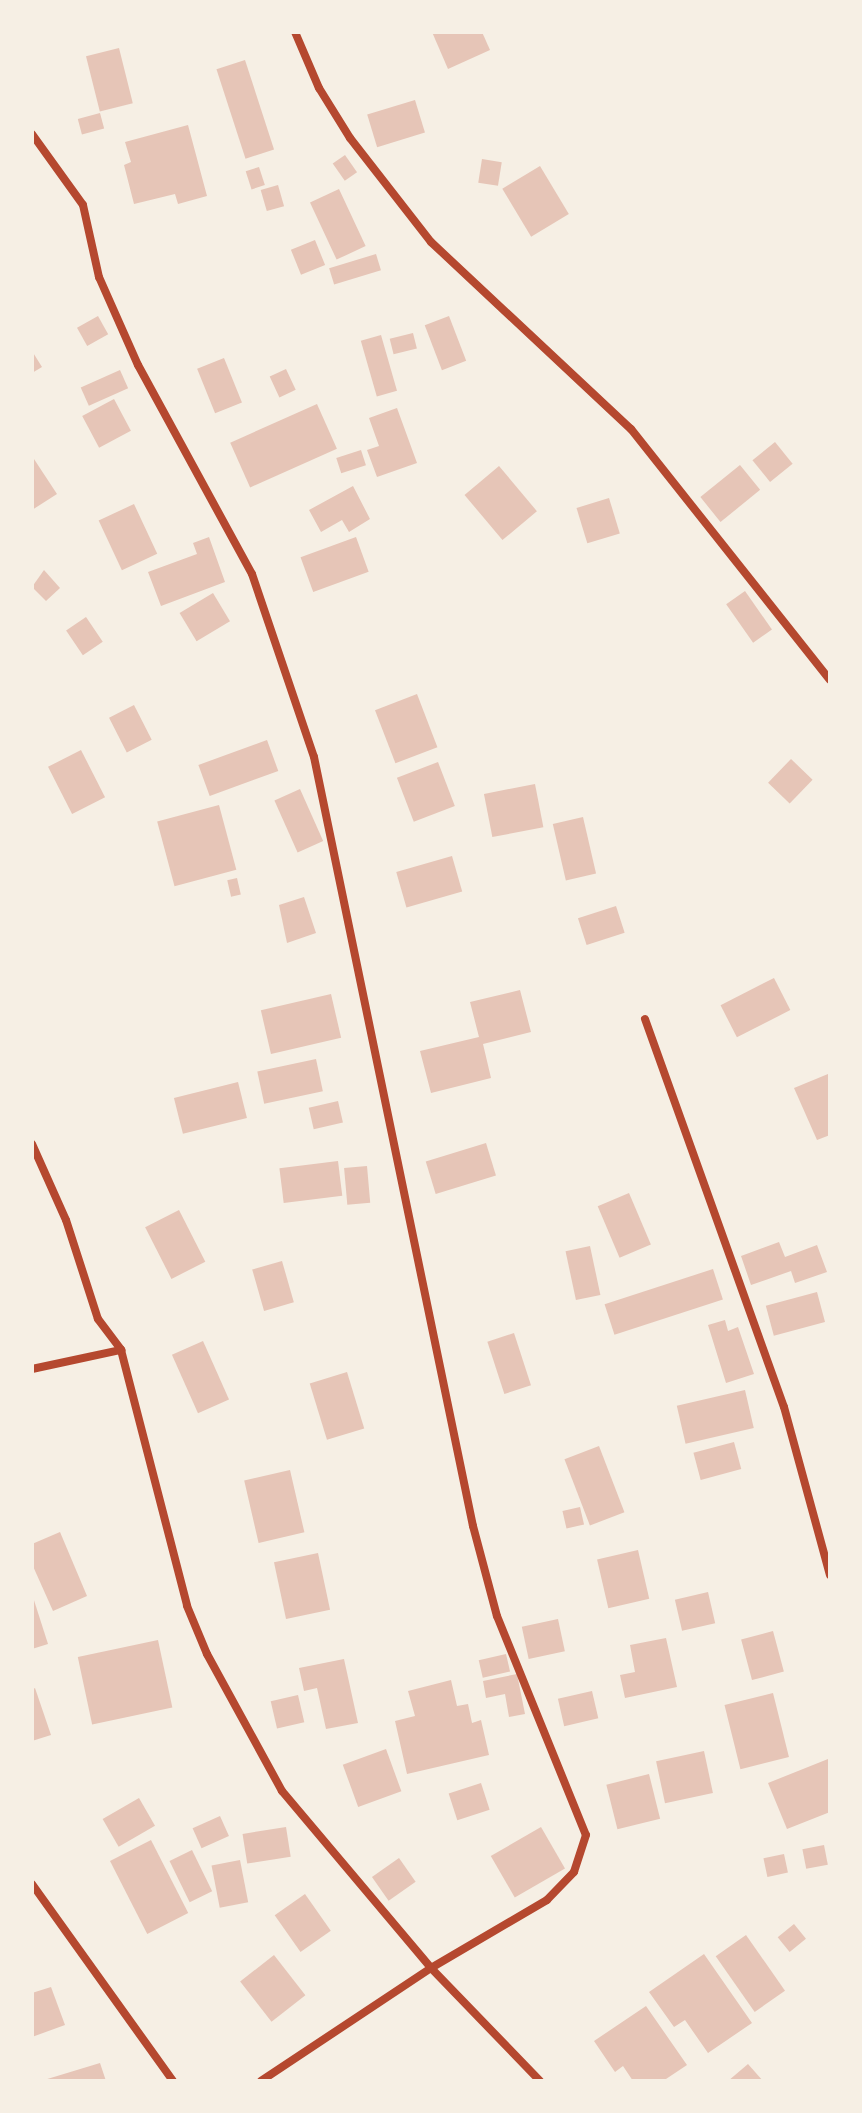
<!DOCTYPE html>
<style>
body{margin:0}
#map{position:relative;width:862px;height:2113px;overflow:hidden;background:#f6efe4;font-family:Literata,serif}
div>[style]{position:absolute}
.building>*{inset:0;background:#e6c5b7;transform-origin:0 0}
.minor>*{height:8px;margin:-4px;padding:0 4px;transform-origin:4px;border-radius:4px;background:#b5482f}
span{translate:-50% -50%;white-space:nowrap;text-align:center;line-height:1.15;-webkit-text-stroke:8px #f6efe4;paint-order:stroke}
.frame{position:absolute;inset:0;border:34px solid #f6efe4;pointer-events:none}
</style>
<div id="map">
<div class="building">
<i style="clip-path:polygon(432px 32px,482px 32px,490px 50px,448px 69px)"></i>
<i style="left:119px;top:48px;width:57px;height:34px;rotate:76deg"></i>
<i style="left:245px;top:60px;width:94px;height:30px;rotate:72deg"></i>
<i style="left:415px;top:100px;width:34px;height:50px;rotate:73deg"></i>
<i style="left:100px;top:113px;width:16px;height:23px;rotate:75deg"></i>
<i style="clip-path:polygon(188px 125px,207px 196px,178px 204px,175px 194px,134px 204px,124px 165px,131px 162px,125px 142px)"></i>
<i style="left:345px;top:155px;width:21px;height:15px;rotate:55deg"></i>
<i style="left:482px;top:159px;width:20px;height:24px;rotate:9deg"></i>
<i style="left:540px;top:166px;width:56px;height:44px;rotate:59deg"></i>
<i style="left:259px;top:167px;width:19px;height:14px;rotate:72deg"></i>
<i style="left:278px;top:185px;width:22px;height:18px;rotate:74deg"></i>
<i style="left:339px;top:189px;width:63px;height:32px;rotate:65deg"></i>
<i style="left:315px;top:240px;width:27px;height:26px;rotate:68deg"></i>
<i style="left:376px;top:254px;width:17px;height:49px;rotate:73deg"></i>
<i style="left:98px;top:316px;width:21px;height:24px;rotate:61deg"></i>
<i style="left:449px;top:316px;width:48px;height:26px;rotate:69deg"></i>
<i style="left:413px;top:333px;width:16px;height:24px;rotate:76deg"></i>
<i style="left:381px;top:335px;width:58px;height:21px;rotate:74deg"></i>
<i style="clip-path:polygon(32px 351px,42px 367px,32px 373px)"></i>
<i style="left:224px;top:358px;width:48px;height:29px;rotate:68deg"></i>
<i style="left:286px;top:369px;width:23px;height:18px;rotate:65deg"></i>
<i style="left:120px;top:370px;width:20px;height:43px;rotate:66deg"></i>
<i style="left:114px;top:399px;width:36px;height:36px;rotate:62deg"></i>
<i style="left:317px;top:404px;width:49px;height:95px;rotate:66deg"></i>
<i style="clip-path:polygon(397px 408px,417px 463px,377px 477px,367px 450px,379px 446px,369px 418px)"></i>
<i style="left:775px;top:442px;width:28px;height:29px;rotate:51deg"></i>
<i style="left:361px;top:450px;width:16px;height:26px;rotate:72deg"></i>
<i style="clip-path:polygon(32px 456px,57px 494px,32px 510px)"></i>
<i style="left:740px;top:465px;width:32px;height:51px;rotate:51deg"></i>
<i style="left:499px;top:466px;width:59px;height:45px;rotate:50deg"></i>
<i style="clip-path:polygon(353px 486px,370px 519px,349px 532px,342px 520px,321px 532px,309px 510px)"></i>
<i style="left:609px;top:498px;width:37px;height:34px;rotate:73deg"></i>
<i style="left:134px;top:504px;width:55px;height:39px;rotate:65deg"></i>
<i style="clip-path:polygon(209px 537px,225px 582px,161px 606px,148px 572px,197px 554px,193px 543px)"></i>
<i style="left:356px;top:537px;width:37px;height:59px;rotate:70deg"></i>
<i style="clip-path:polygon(44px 570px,60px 588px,46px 601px,32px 587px)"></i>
<i style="left:745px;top:591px;width:47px;height:23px;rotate:55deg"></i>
<i style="left:213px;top:593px;width:33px;height:39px;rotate:59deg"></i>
<i style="left:86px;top:617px;width:30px;height:24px;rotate:56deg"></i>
<i style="left:417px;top:694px;width:57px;height:45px;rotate:69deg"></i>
<i style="left:134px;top:705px;width:39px;height:28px;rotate:63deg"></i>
<i style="left:267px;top:740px;width:33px;height:73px;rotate:70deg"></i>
<i style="left:81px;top:750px;width:53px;height:37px;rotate:63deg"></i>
<i style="left:791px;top:759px;width:30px;height:33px;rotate:44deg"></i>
<i style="left:438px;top:762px;width:47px;height:44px;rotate:69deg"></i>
<i style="left:535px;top:784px;width:44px;height:52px;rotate:79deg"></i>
<i style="left:300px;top:789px;width:57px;height:28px;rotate:66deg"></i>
<i style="left:219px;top:805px;width:67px;height:64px;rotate:75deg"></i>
<i style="left:583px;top:817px;width:58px;height:31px;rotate:77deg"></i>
<i style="left:452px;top:856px;width:37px;height:58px;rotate:74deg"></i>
<i style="left:237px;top:878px;width:17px;height:10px;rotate:77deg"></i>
<i style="clip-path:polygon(304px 897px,316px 933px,287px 943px,279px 905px)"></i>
<i style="left:616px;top:906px;width:28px;height:40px;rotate:72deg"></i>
<i style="left:774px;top:978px;width:36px;height:60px;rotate:63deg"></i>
<i style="clip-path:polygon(520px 990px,531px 1032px,483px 1044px,491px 1078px,431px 1093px,420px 1051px,479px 1037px,470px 1002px)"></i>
<i style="left:331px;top:994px;width:45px;height:72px;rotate:77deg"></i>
<i style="left:316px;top:1059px;width:33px;height:60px;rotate:78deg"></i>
<i style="clip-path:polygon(828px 1074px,830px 1135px,817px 1140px,794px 1088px)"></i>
<i style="left:238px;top:1082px;width:37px;height:66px;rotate:76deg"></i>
<i style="left:338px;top:1101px;width:22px;height:30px;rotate:77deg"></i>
<i style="left:486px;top:1143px;width:34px;height:63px;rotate:73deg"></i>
<i style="left:338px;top:1161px;width:35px;height:59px;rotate:83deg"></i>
<i style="left:367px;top:1166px;width:37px;height:23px;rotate:85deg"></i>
<i style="left:629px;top:1193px;width:56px;height:34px;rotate:67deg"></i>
<i style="left:179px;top:1210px;width:58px;height:38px;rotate:63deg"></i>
<i style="clip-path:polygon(779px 1242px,785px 1257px,817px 1245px,827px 1272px,795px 1283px,791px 1271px,751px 1285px,741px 1256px)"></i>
<i style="left:590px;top:1246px;width:50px;height:25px;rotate:78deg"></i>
<i style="left:282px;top:1261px;width:43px;height:31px;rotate:74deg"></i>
<i style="left:713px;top:1269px;width:32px;height:114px;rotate:72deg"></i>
<i style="left:817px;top:1292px;width:31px;height:53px;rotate:75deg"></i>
<i style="clip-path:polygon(725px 1320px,728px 1331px,738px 1327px,754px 1374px,726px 1383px,708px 1325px)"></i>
<i style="left:514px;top:1333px;width:55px;height:28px;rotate:72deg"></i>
<i style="left:203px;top:1341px;width:64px;height:34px;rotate:66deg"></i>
<i style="left:347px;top:1372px;width:59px;height:39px;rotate:73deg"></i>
<i style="left:745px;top:1390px;width:39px;height:70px;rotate:77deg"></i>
<i style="left:734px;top:1442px;width:28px;height:42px;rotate:75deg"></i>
<i style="left:599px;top:1446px;width:71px;height:37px;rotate:69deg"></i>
<i style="left:290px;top:1470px;width:64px;height:47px;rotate:77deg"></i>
<i style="left:580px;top:1507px;width:18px;height:18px;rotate:77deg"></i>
<i style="clip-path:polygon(60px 1532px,87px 1596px,53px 1611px,32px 1564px,32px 1544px)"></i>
<i style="left:638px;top:1550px;width:50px;height:42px;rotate:77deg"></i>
<i style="left:318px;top:1553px;width:58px;height:45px;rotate:78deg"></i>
<i style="left:708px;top:1592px;width:32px;height:34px;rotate:77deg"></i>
<i style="clip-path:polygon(32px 1594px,48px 1644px,32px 1649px)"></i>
<i style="left:558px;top:1619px;width:33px;height:37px;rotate:78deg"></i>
<i style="left:773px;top:1631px;width:42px;height:33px;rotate:75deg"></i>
<i style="clip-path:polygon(666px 1638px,677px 1687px,625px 1698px,620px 1675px,635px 1672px,630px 1645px)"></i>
<i style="left:158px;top:1640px;width:69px;height:82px;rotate:78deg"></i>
<i style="left:506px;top:1654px;width:18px;height:28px;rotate:77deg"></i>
<i style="clip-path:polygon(344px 1659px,358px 1723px,326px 1729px,317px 1688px,304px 1691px,299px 1668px)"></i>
<i style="clip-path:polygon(517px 1674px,525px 1714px,509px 1717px,505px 1694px,486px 1698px,483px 1681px)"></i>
<i style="clip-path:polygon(451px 1680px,457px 1706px,468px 1704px,472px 1723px,481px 1720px,489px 1755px,407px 1774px,395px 1721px,415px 1716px,408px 1691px)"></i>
<i style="clip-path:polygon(35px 1688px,51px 1735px,32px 1741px,32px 1690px)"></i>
<i style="left:592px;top:1691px;width:28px;height:35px;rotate:77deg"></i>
<i style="left:773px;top:1693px;width:66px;height:50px;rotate:76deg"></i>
<i style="left:298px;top:1695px;width:28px;height:28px;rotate:77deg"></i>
<i style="left:386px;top:1749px;width:45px;height:46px;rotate:70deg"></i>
<i style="left:704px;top:1751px;width:43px;height:49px;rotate:78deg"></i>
<i style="clip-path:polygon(828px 1759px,830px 1812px,787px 1829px,768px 1783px)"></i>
<i style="left:649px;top:1774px;width:46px;height:44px;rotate:76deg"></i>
<i style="left:481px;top:1783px;width:28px;height:34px;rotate:72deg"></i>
<i style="left:139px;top:1798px;width:32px;height:42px;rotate:60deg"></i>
<i style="left:220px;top:1816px;width:22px;height:30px;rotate:66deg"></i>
<i style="left:286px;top:1827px;width:30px;height:44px;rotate:81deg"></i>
<i style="left:541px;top:1827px;width:48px;height:58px;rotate:60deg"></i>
<i style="left:151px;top:1840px;width:82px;height:46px;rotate:63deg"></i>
<i style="left:824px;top:1845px;width:20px;height:22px;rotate:79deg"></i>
<i style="left:192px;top:1850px;width:46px;height:25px;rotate:64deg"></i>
<i style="left:784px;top:1854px;width:19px;height:21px;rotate:78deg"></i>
<i style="left:399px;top:1858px;width:29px;height:33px;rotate:55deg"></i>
<i style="left:240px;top:1860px;width:43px;height:29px;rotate:79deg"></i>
<i style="left:305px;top:1894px;width:45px;height:37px;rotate:55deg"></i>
<i style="left:794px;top:1924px;width:19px;height:21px;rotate:51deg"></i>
<i style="left:746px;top:1935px;width:68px;height:37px;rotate:55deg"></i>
<i style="clip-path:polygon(704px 1954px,752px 2023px,708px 2053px,685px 2020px,674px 2027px,649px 1992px)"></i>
<i style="left:274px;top:1955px;width:51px;height:43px;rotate:52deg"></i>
<i style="clip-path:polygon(51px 1987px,65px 2025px,32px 2037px,32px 1993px)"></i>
<i style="clip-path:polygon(646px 2006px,687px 2065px,663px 2081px,633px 2081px,623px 2066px,615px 2072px,594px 2041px)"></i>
<i style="clip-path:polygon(100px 2063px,106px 2081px,44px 2081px,44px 2080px)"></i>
<i style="clip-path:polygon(748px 2064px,763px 2081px,728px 2081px)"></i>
</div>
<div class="minor">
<i style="left:295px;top:32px;width:61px;rotate:66.8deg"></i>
<i style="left:319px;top:88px;width:59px;rotate:58.2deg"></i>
<i style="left:350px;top:138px;width:132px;rotate:52.1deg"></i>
<i style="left:431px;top:242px;width:274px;rotate:43.1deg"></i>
<i style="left:631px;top:429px;width:320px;rotate:51.6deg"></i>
<i style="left:32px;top:134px;width:87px;rotate:54.3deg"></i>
<i style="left:83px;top:205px;width:74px;rotate:77.5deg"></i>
<i style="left:99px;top:277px;width:96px;rotate:66.1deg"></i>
<i style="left:138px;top:365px;width:238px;rotate:61.4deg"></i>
<i style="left:252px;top:574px;width:193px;rotate:71.3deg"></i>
<i style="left:314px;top:757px;width:785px;rotate:78.32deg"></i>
<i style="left:473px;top:1526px;width:93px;rotate:75.1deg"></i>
<i style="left:497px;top:1616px;width:236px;rotate:67.9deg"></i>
<i style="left:586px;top:1835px;width:39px;rotate:108deg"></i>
<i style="left:574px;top:1872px;width:39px;rotate:134deg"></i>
<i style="left:547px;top:1900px;width:134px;rotate:149.6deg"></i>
<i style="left:431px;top:1968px;width:204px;rotate:146.4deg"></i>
<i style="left:645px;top:1019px;width:412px;rotate:70.3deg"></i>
<i style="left:784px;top:1407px;width:174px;rotate:74.7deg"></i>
<i style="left:32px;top:1144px;width:83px;rotate:65.9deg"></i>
<i style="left:66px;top:1220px;width:104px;rotate:72.1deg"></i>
<i style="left:98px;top:1319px;width:39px;rotate:53deg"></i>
<i style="left:121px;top:1350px;width:264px;rotate:75.5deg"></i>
<i style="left:187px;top:1606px;width:52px;rotate:67.4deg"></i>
<i style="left:207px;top:1654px;width:156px;rotate:61.3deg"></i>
<i style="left:282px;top:1791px;width:231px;rotate:49.9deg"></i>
<i style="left:431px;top:1968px;width:157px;rotate:46deg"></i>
<i style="left:32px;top:1369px;width:91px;rotate:-12.1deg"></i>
<i style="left:32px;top:1884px;width:242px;rotate:54.4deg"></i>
</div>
<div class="frame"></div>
</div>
